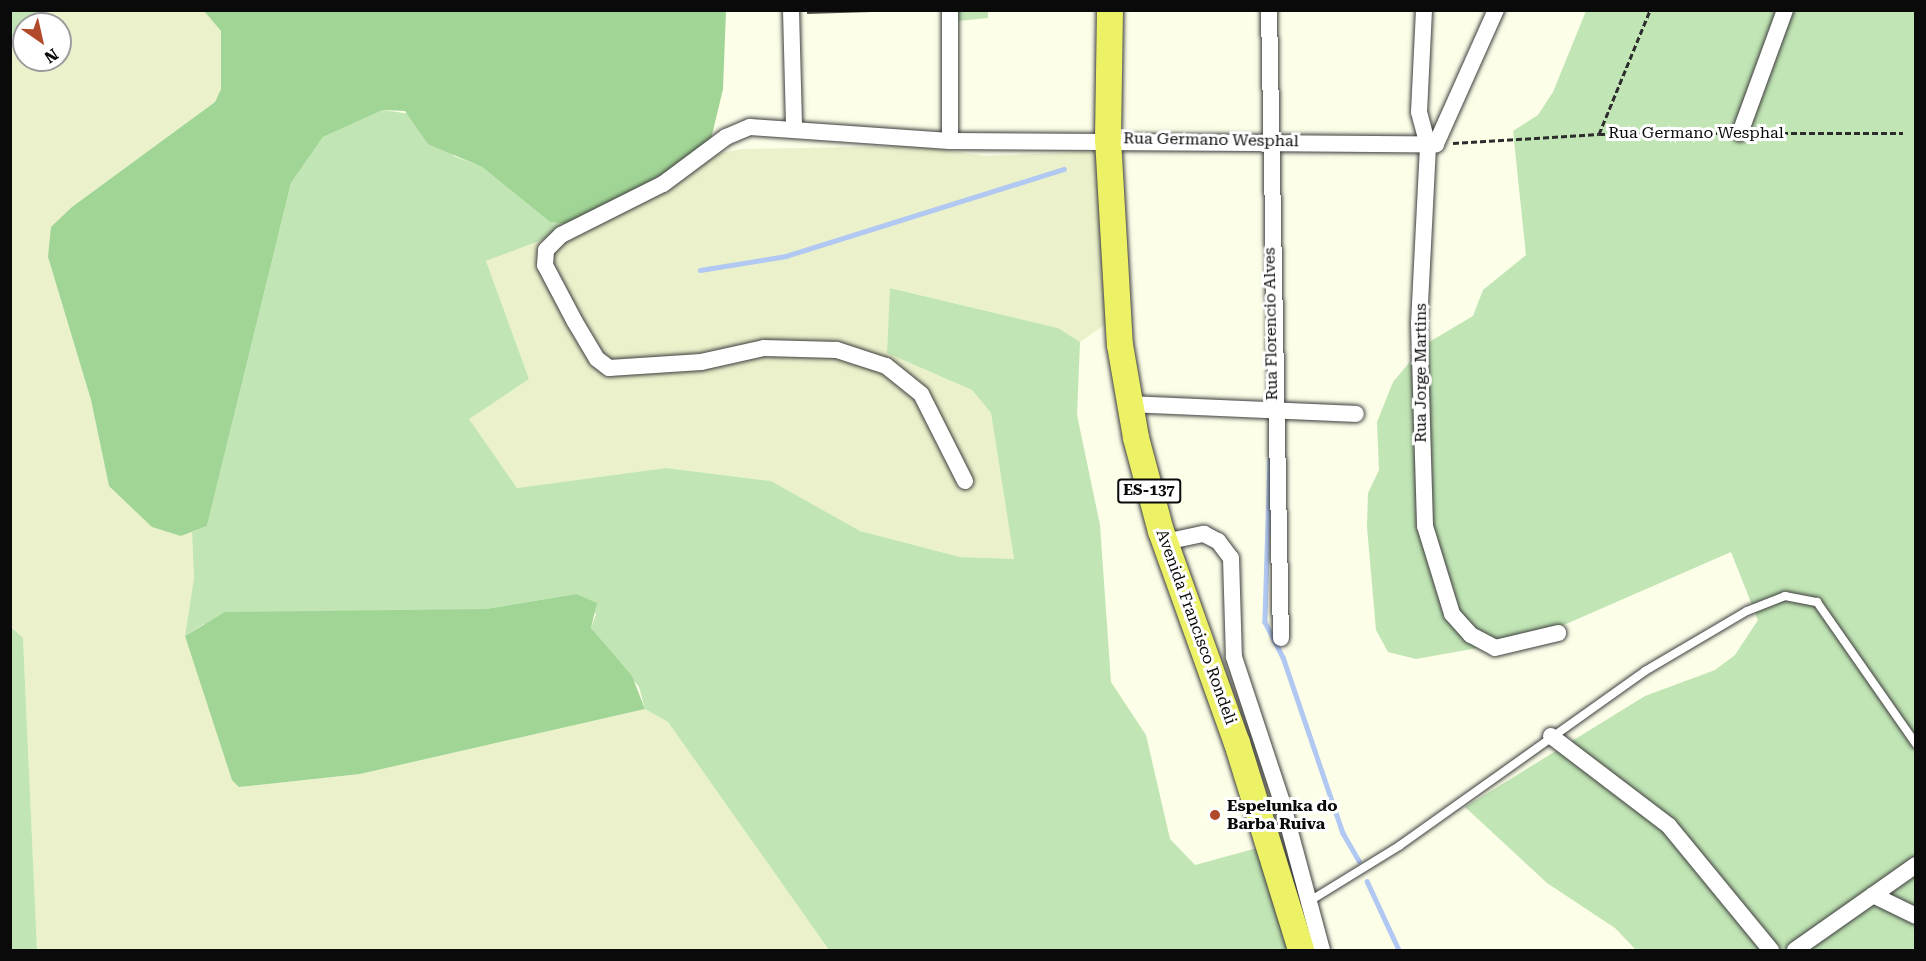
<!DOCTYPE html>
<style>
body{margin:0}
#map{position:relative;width:1926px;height:961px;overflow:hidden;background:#fcfee8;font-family:"Roboto Serif",serif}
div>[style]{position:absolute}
.farmland>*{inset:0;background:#eaf1cb}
.green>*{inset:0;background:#c1e5b5}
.forest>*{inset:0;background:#a1d595}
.shadow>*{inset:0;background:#0003}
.stream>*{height:4.5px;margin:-2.25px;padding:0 2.25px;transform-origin:2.25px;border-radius:2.25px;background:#b0c8f2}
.building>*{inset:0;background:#524e47}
.path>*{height:3px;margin-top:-1.5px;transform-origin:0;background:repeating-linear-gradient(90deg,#2c2c2c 0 6px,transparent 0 9px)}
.roads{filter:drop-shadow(0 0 2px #3d3d3d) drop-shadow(0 0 2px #3d3d3d)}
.lane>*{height:8px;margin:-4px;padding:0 4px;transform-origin:4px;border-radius:4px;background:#fff}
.street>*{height:16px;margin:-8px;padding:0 8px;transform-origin:8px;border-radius:8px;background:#fff}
.primary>*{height:26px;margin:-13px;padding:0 13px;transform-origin:13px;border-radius:13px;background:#edf165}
.dots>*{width:16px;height:16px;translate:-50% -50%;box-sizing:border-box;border:3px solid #fff;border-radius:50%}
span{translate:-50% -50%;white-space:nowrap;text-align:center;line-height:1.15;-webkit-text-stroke:6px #fff;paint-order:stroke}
.shield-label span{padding:2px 4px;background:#fff;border:2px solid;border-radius:4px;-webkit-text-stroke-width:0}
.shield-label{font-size:15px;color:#0a0a0a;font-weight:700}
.street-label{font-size:16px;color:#0a0a0a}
.poi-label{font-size:16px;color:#0a0a0a;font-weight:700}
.left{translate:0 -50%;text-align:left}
.frame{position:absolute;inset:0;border:12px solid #0a0a0a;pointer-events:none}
.north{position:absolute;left:12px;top:12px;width:60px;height:60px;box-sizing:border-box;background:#fff;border:2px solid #9d9d9d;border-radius:50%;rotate:146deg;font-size:16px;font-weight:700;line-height:24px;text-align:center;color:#0a0a0a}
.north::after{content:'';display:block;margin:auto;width:21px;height:27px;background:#b1492b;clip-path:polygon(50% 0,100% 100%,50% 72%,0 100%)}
</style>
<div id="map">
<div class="farmland">
<i style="clip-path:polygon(51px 11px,204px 11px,221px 31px,221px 89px,215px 102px,72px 207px,48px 257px,91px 400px,109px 486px,181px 536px,192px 532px,194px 578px,185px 636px,240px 787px,360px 774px,645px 709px,668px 722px,829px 950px,37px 950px,23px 638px,11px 626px,11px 39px,24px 30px,24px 60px,60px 60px,60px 24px,32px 24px)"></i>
<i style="clip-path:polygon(916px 146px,985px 156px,1105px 151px,1109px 322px,1080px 342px,1058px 328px,891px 288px,887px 353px,972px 390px,991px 413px,1014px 559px,960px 557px,860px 531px,771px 481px,666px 468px,517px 488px,468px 419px,529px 379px,486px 261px,579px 226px,707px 156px,742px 149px)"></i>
</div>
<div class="green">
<i style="clip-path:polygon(11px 10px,51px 10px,51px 11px,24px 24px,11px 39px)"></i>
<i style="clip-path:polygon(957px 11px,988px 11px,988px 18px,958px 21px)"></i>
<i style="clip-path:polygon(1586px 11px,1915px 11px,1915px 950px,1636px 950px,1615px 928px,1547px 883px,1465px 807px,1645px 696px,1715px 670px,1735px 655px,1758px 620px,1731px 552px,1543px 634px,1483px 647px,1416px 659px,1388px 652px,1376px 630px,1367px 527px,1368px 493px,1379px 470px,1377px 422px,1393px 382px,1424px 345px,1473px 316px,1483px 290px,1526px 255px,1513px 131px,1538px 115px,1553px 92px)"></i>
<i style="clip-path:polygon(383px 110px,411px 114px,454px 156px,482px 167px,550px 222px,579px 226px,486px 261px,529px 379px,469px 419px,517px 488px,666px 468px,771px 481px,860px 531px,960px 557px,1014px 559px,991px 413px,972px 390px,887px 353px,890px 288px,1058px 328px,1080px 342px,1077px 415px,1100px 525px,1111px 682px,1146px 735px,1170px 839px,1195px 865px,1261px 847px,1292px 950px,829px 950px,668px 722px,645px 709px,639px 687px,591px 628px,596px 614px,576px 594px,486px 609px,204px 624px,185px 636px,194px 578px,192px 532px,207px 526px,291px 183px,323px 137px)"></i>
<i style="clip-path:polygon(10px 626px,23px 638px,37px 950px,11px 950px)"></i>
</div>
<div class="forest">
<i style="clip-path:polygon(204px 11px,726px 11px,723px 89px,707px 156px,579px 226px,550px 222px,482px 167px,428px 144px,405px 111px,383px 110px,323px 137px,291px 183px,207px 526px,181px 536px,152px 527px,109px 486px,91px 400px,48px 257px,51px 227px,72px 207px,215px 102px,221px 89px,221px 31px)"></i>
<i style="clip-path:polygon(576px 594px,597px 603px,591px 628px,632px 676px,645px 709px,360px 774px,239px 787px,232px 780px,185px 636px,225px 612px,486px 609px)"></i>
</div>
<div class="shadow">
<i style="clip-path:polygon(808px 10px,936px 10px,808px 13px)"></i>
</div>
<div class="stream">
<i style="left:700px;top:270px;width:87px;rotate:-9.2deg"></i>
<i style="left:786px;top:256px;width:291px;rotate:-17.4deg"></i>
<i style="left:1270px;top:459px;width:163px;rotate:91.8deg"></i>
<i style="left:1265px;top:622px;width:39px;rotate:63deg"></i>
<i style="left:1283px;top:657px;width:186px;rotate:71.2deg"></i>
<i style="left:1343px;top:833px;width:32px;rotate:60deg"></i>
<i style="left:1367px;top:881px;width:76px;rotate:65.1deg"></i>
</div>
<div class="building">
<i style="clip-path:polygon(807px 10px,936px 10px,807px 14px)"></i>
</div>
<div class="path">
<i style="left:1755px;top:133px;width:148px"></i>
<i style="left:1599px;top:134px;width:134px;rotate:-67.6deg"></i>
<i style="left:1453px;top:143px;width:146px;rotate:-3.5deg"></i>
<i style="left:1599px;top:134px;width:126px;rotate:-0.5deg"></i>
</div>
<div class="roads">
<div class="lane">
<i style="left:1308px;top:902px;width:107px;rotate:-31.6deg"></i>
<i style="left:1399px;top:846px;width:302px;rotate:-35.4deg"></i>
<i style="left:1645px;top:671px;width:118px;rotate:-30.5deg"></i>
<i style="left:1747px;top:611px;width:41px;rotate:-21.5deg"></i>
<i style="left:1785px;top:596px;width:33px;rotate:11deg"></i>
<i style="left:1817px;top:602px;width:173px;rotate:55.1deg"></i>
</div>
<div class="street">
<i style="left:791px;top:10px;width:118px;rotate:88.5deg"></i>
<i style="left:950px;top:10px;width:131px;rotate:90deg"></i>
<i style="left:1269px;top:10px;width:628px;rotate:88.91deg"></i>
<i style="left:1424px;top:10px;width:102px;rotate:92.8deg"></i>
<i style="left:1419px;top:112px;width:35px;rotate:75deg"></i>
<i style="left:1428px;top:146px;width:177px;rotate:92.9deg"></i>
<i style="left:1419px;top:323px;width:203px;rotate:88.3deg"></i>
<i style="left:1425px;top:526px;width:92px;rotate:72.9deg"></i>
<i style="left:1452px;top:614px;width:28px;rotate:48deg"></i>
<i style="left:1471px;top:635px;width:27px;rotate:28deg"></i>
<i style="left:1495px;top:648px;width:65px;rotate:-13.4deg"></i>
<i style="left:1740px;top:133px;width:131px;rotate:-69.9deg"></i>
<i style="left:1130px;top:404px;width:226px;rotate:2.5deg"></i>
<i style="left:965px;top:481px;width:97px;rotate:-116.8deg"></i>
<i style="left:921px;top:394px;width:45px;rotate:-141.3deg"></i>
<i style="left:886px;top:366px;width:52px;rotate:-161.9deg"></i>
<i style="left:837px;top:350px;width:73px;rotate:-178.4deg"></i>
<i style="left:764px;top:348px;width:65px;rotate:167.5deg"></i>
<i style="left:701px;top:362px;width:92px;rotate:176.3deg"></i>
<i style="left:609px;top:368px;width:15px;rotate:-143deg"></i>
<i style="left:597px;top:359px;width:43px;rotate:-120.7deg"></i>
<i style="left:575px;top:322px;width:64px;rotate:-117.8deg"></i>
<i style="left:545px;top:265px;width:15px;rotate:-86deg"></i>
<i style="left:546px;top:250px;width:21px;rotate:-45deg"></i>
<i style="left:561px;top:235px;width:114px;rotate:-26.6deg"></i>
<i style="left:663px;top:184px;width:79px;rotate:-36.7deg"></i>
<i style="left:726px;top:137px;width:26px;rotate:-23deg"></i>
<i style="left:750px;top:127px;width:200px;rotate:4deg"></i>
<i style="left:950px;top:141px;width:486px;rotate:0.4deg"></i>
<i style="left:1436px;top:144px;width:147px;rotate:-65.9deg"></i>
<i style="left:1165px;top:542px;width:40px;rotate:-12deg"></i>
<i style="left:1204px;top:534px;width:16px;rotate:27deg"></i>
<i style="left:1218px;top:541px;width:21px;rotate:53deg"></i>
<i style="left:1231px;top:558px;width:99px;rotate:88.3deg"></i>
<i style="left:1234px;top:657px;width:153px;rotate:71.7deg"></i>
<i style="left:1282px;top:802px;width:153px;rotate:74.9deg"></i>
<i style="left:1551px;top:736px;width:148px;rotate:37.3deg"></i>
<i style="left:1669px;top:826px;width:161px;rotate:50.6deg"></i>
<i style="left:1873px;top:895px;width:48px;rotate:26deg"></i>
<i style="left:1795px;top:950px;width:148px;rotate:-35.1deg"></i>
</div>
<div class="primary">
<i style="left:1110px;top:10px;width:129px;rotate:90.9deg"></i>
<i style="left:1108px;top:139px;width:206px;rotate:86.7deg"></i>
<i style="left:1120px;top:345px;width:94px;rotate:80.2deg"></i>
<i style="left:1136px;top:438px;width:96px;rotate:75deg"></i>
<i style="left:1161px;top:531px;width:225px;rotate:70.3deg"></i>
<i style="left:1237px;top:743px;width:217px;rotate:72.8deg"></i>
</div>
</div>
<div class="dots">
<i style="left:1215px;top:815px;background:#b1492b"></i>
</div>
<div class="shield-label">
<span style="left:1149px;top:491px">ES-137</span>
</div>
<div class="street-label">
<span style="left:1696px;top:133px">Rua Germano Wesphal</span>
<span style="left:1211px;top:140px;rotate:1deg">Rua Germano Wesphal</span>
<span style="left:1271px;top:324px;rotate:-91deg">Rua Florencio Alves</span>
<span style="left:1421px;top:373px;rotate:-90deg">Rua Jorge Martins</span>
<span style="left:1196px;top:627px;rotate:70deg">Avenida Francisco Rondeli</span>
</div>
<div class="poi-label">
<span class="left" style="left:1227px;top:815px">Espelunka do<br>Barba Ruiva</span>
</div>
<div class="frame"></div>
<div class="north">N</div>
</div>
